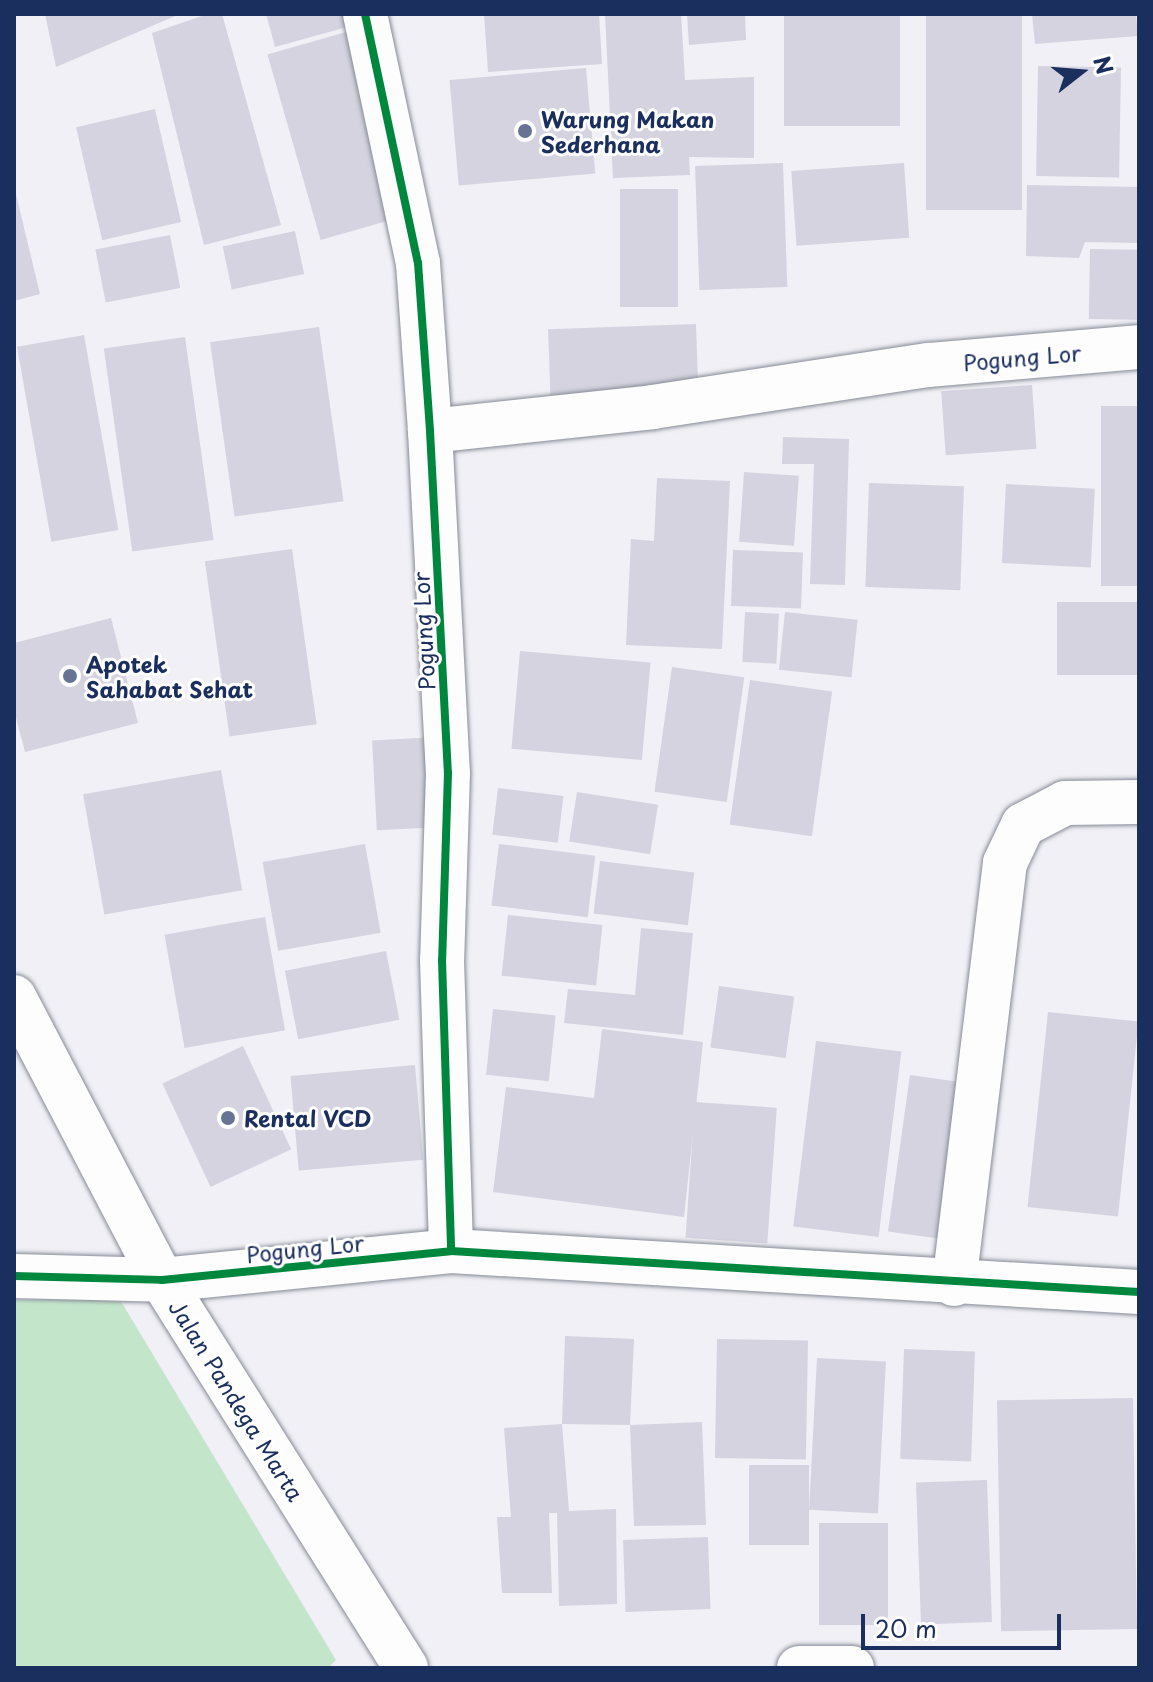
<!DOCTYPE html>
<style>
body{margin:0}
#map{position:relative;width:1153px;height:1682px;overflow:hidden;background:#f1f0f6;font-family:"Playpen Sans",sans-serif}
div>[style]{position:absolute}
.green>*{inset:0;background:#c3e6cb}
.building>*{inset:0;background:#d4d3df;transform-origin:0 0}
.roads{filter:drop-shadow(0 0 2px #878b96) drop-shadow(0 0 2px #878b96)}
.minor>*{height:44px;margin:-22px;padding:0 22px;transform-origin:22px;border-radius:22px;background:#fdfdfe}
.tertiary>*{height:44px;margin:-22px;padding:0 22px;transform-origin:22px;border-radius:22px;background:#fdfdfe}
.cycleway>*{height:8px;margin:-4px;padding:0 4px;transform-origin:4px;border-radius:4px;background:#00873e}
.dots>*{width:22px;height:22px;translate:-50% -50%;box-sizing:border-box;border:4px solid #fff;border-radius:50%}
span{translate:-50% -50%;white-space:nowrap;text-align:center;line-height:1.15;-webkit-text-stroke:6px #fff;paint-order:stroke}
.poi-label{font-size:22px;color:#1b2f5e;font-weight:700}
.left{translate:0 -50%;text-align:left}
.street-label{font-size:22px;color:#1b2f5e}
.frame{position:absolute;inset:0;border:16px solid #1b2f5e;pointer-events:none}
.north{position:absolute;left:1041px;top:32px;width:80px;height:80px;-webkit-text-stroke:6px #fff;paint-order:stroke;rotate:73deg;font-size:22px;font-weight:700;line-height:32px;text-align:center;color:#1b2f5e}
.north::after{content:'';display:block;margin:auto;width:28px;height:36px;background:#1b2f5e;clip-path:polygon(50% 0,100% 100%,50% 72%,0 100%)}
.scale{position:absolute;left:861px;top:1614px;width:200px;height:36px;box-sizing:border-box;border:4px solid #1b2f5e;border-top:0;padding-left:10px;font-size:24px;line-height:28px;white-space:nowrap;color:#1b2f5e;-webkit-text-stroke:6px #fff;paint-order:stroke}
</style>
<div id="map">
<div class="green">
<i style="clip-path:polygon(119px 1298px,336px 1660px,328px 1668px,14px 1668px,14px 1300px)"></i>
</div>
<div class="building">
<i style="clip-path:polygon(45px 14px,180px 14px,56px 67px)"></i>
<i style="clip-path:polygon(208px 14px,222px 14px,281px 225px,204px 245px,152px 33px)"></i>
<i style="clip-path:polygon(266px 14px,355px 14px,358px 24px,275px 47px)"></i>
<i style="clip-path:polygon(484px 14px,599px 14px,602px 64px,488px 72px)"></i>
<i style="clip-path:polygon(605px 14px,681px 14px,685px 80px,754px 77px,754px 158px,689px 157px,690px 175px,613px 178px)"></i>
<i style="clip-path:polygon(687px 14px,745px 14px,746px 40px,689px 45px)"></i>
<i style="left:784px;top:14px;width:116px;height:112px"></i>
<i style="left:926px;top:14px;width:96px;height:196px"></i>
<i style="clip-path:polygon(1032px 14px,1136px 14px,1138px 36px,1035px 44px)"></i>
<i style="left:353px;top:30px;width:193px;height:89px;rotate:74deg"></i>
<i style="left:1038px;top:66px;width:83px;height:110px;rotate:1deg"></i>
<i style="left:586px;top:68px;width:106px;height:137px;rotate:85deg"></i>
<i style="left:155px;top:109px;width:116px;height:81px;rotate:77deg"></i>
<i style="left:783px;top:163px;width:124px;height:88px;rotate:88deg"></i>
<i style="left:904px;top:163px;width:75px;height:113px;rotate:86deg"></i>
<i style="clip-path:polygon(1027px 185px,1139px 187px,1139px 243px,1085px 242px,1079px 258px,1026px 256px)"></i>
<i style="clip-path:polygon(14px 186px,40px 294px,14px 301px)"></i>
<i style="left:678px;top:189px;width:118px;height:58px;rotate:90deg"></i>
<i style="left:295px;top:231px;width:44px;height:74px;rotate:78deg"></i>
<i style="left:170px;top:235px;width:54px;height:76px;rotate:79deg"></i>
<i style="left:1090px;top:249px;width:49px;height:70px;rotate:1deg"></i>
<i style="left:696px;top:324px;width:66px;height:148px;rotate:88deg"></i>
<i style="left:319px;top:327px;width:176px;height:110px;rotate:82deg"></i>
<i style="left:84px;top:335px;width:198px;height:68px;rotate:80deg"></i>
<i style="left:185px;top:337px;width:205px;height:82px;rotate:82deg"></i>
<i style="left:1032px;top:385px;width:64px;height:91px;rotate:86deg"></i>
<i style="left:1101px;top:406px;width:38px;height:180px"></i>
<i style="clip-path:polygon(783px 437px,849px 439px,845px 585px,810px 584px,814px 464px,782px 464px)"></i>
<i style="left:744px;top:472px;width:55px;height:70px;rotate:4deg"></i>
<i style="clip-path:polygon(657px 478px,730px 481px,722px 649px,626px 645px,631px 539px,654px 541px)"></i>
<i style="left:869px;top:483px;width:95px;height:104px;rotate:2deg"></i>
<i style="left:1006px;top:484px;width:89px;height:79px;rotate:3deg"></i>
<i style="left:292px;top:549px;width:177px;height:88px;rotate:82deg"></i>
<i style="left:733px;top:550px;width:70px;height:56px;rotate:2deg"></i>
<i style="left:1139px;top:602px;width:73px;height:82px;rotate:90deg"></i>
<i style="left:745px;top:612px;width:34px;height:50px;rotate:3deg"></i>
<i style="left:785px;top:612px;width:73px;height:58px;rotate:6deg"></i>
<i style="clip-path:polygon(111px 618px,138px 723px,25px 752px,14px 710px,14px 643px)"></i>
<i style="left:520px;top:651px;width:131px;height:98px;rotate:5deg"></i>
<i style="left:672px;top:667px;width:73px;height:126px;rotate:8deg"></i>
<i style="left:750px;top:680px;width:83px;height:146px;rotate:8deg"></i>
<i style="left:437px;top:737px;width:90px;height:65px;rotate:87deg"></i>
<i style="left:221px;top:770px;width:122px;height:140px;rotate:80deg"></i>
<i style="left:498px;top:788px;width:66px;height:47px;rotate:7deg"></i>
<i style="left:577px;top:792px;width:82px;height:50px;rotate:9deg"></i>
<i style="left:365px;top:844px;width:90px;height:104px;rotate:80deg"></i>
<i style="left:499px;top:844px;width:97px;height:62px;rotate:7deg"></i>
<i style="left:600px;top:861px;width:95px;height:53px;rotate:7deg"></i>
<i style="left:508px;top:915px;width:95px;height:61px;rotate:6deg"></i>
<i style="left:265px;top:917px;width:115px;height:102px;rotate:80deg"></i>
<i style="clip-path:polygon(641px 928px,693px 933px,683px 1035px,564px 1023px,568px 989px,635px 995px)"></i>
<i style="left:386px;top:951px;width:70px;height:103px;rotate:79deg"></i>
<i style="left:719px;top:986px;width:76px;height:62px;rotate:8deg"></i>
<i style="left:493px;top:1009px;width:63px;height:66px;rotate:6deg"></i>
<i style="left:1048px;top:1012px;width:91px;height:196px;rotate:6deg"></i>
<i style="clip-path:polygon(602px 1029px,703px 1042px,684px 1217px,493px 1192px,506px 1087px,594px 1098px)"></i>
<i style="left:816px;top:1041px;width:86px;height:187px;rotate:7deg"></i>
<i style="left:243px;top:1046px;width:114px;height:89px;rotate:65deg"></i>
<i style="left:415px;top:1065px;width:95px;height:125px;rotate:85deg"></i>
<i style="left:910px;top:1075px;width:63px;height:158px;rotate:8deg"></i>
<i style="left:695px;top:1102px;width:82px;height:136px;rotate:4deg"></i>
<i style="clip-path:polygon(565px 1336px,634px 1339px,630px 1425px,702px 1422px,706px 1525px,634px 1526px,630px 1425px,562px 1424px,569px 1511px,616px 1509px,617px 1604px,559px 1606px,557px 1513px,549px 1513px,552px 1593px,502px 1593px,497px 1517px,511px 1517px,504px 1428px,562px 1424px)"></i>
<i style="left:717px;top:1339px;width:91px;height:119px;rotate:1deg"></i>
<i style="left:904px;top:1349px;width:71px;height:110px;rotate:2deg"></i>
<i style="left:817px;top:1358px;width:69px;height:152px;rotate:3deg"></i>
<i style="left:1133px;top:1398px;width:231px;height:136px;rotate:89deg"></i>
<i style="left:749px;top:1465px;width:60px;height:80px"></i>
<i style="left:987px;top:1480px;width:142px;height:71px;rotate:88deg"></i>
<i style="left:819px;top:1523px;width:69px;height:102px"></i>
<i style="left:708px;top:1537px;width:72px;height:85px;rotate:88deg"></i>
</div>
<div class="roads">
<div class="minor">
<i style="left:365px;top:14px;width:255px;rotate:78deg"></i>
<i style="left:418px;top:263px;width:168px;rotate:85.9deg"></i>
<i style="left:430px;top:431px;width:342px;rotate:87deg"></i>
<i style="left:448px;top:773px;width:187px;rotate:91.8deg"></i>
<i style="left:442px;top:960px;width:291px;rotate:88.2deg"></i>
<i style="left:430px;top:431px;width:224px;rotate:-6.1deg"></i>
<i style="left:653px;top:407px;width:279px;rotate:-8.7deg"></i>
<i style="left:929px;top:365px;width:211px;rotate:-4.9deg"></i>
<i style="left:14px;top:1276px;width:148px;rotate:1.5deg"></i>
<i style="left:162px;top:1280px;width:290px;rotate:-5.7deg"></i>
<i style="left:451px;top:1251px;width:689px;rotate:3.41deg"></i>
<i style="left:954px;top:1284px;width:424px;rotate:-83.1deg"></i>
<i style="left:1005px;top:863px;width:42px;rotate:-64.7deg"></i>
<i style="left:1023px;top:825px;width:47px;rotate:-27.6deg"></i>
<i style="left:1065px;top:803px;width:74px;rotate:-0.8deg"></i>
<i style="left:799px;top:1668px;width:53px"></i>
</div>
<div class="tertiary">
<i style="left:14px;top:997px;width:319px;rotate:62.4deg"></i>
<i style="left:162px;top:1280px;width:458px;rotate:57.8deg"></i>
</div>
</div>
<div class="cycleway">
<i style="left:365px;top:14px;width:255px;rotate:78deg"></i>
<i style="left:418px;top:263px;width:168px;rotate:85.9deg"></i>
<i style="left:430px;top:431px;width:342px;rotate:87deg"></i>
<i style="left:448px;top:773px;width:187px;rotate:91.8deg"></i>
<i style="left:442px;top:960px;width:291px;rotate:88.2deg"></i>
<i style="left:14px;top:1276px;width:148px;rotate:1.5deg"></i>
<i style="left:162px;top:1280px;width:290px;rotate:-5.7deg"></i>
<i style="left:451px;top:1251px;width:689px;rotate:3.41deg"></i>
</div>
<div class="dots">
<i style="left:525px;top:131px;background:#667393"></i>
<i style="left:70px;top:676px;background:#667393"></i>
<i style="left:228px;top:1118px;background:#667393"></i>
</div>
<div class="poi-label">
<span class="left" style="left:541px;top:131px">Warung Makan<br>Sederhana</span>
<span class="left" style="left:86px;top:676px">Apotek<br>Sahabat Sehat</span>
<span class="left" style="left:244px;top:1118px">Rental VCD</span>
</div>
<div class="street-label">
<span style="left:1022px;top:357px;rotate:-5deg">Pogung Lor</span>
<span style="left:423px;top:631px;rotate:-93deg">Pogung Lor</span>
<span style="left:305px;top:1248px;rotate:-6deg">Pogung Lor</span>
<span style="left:237px;top:1400px;rotate:58deg">Jalan Pandega Marta</span>
</div>
<div class="frame"></div>
<div class="north">N</div>
<div class="scale">20 m</div>
</div>
